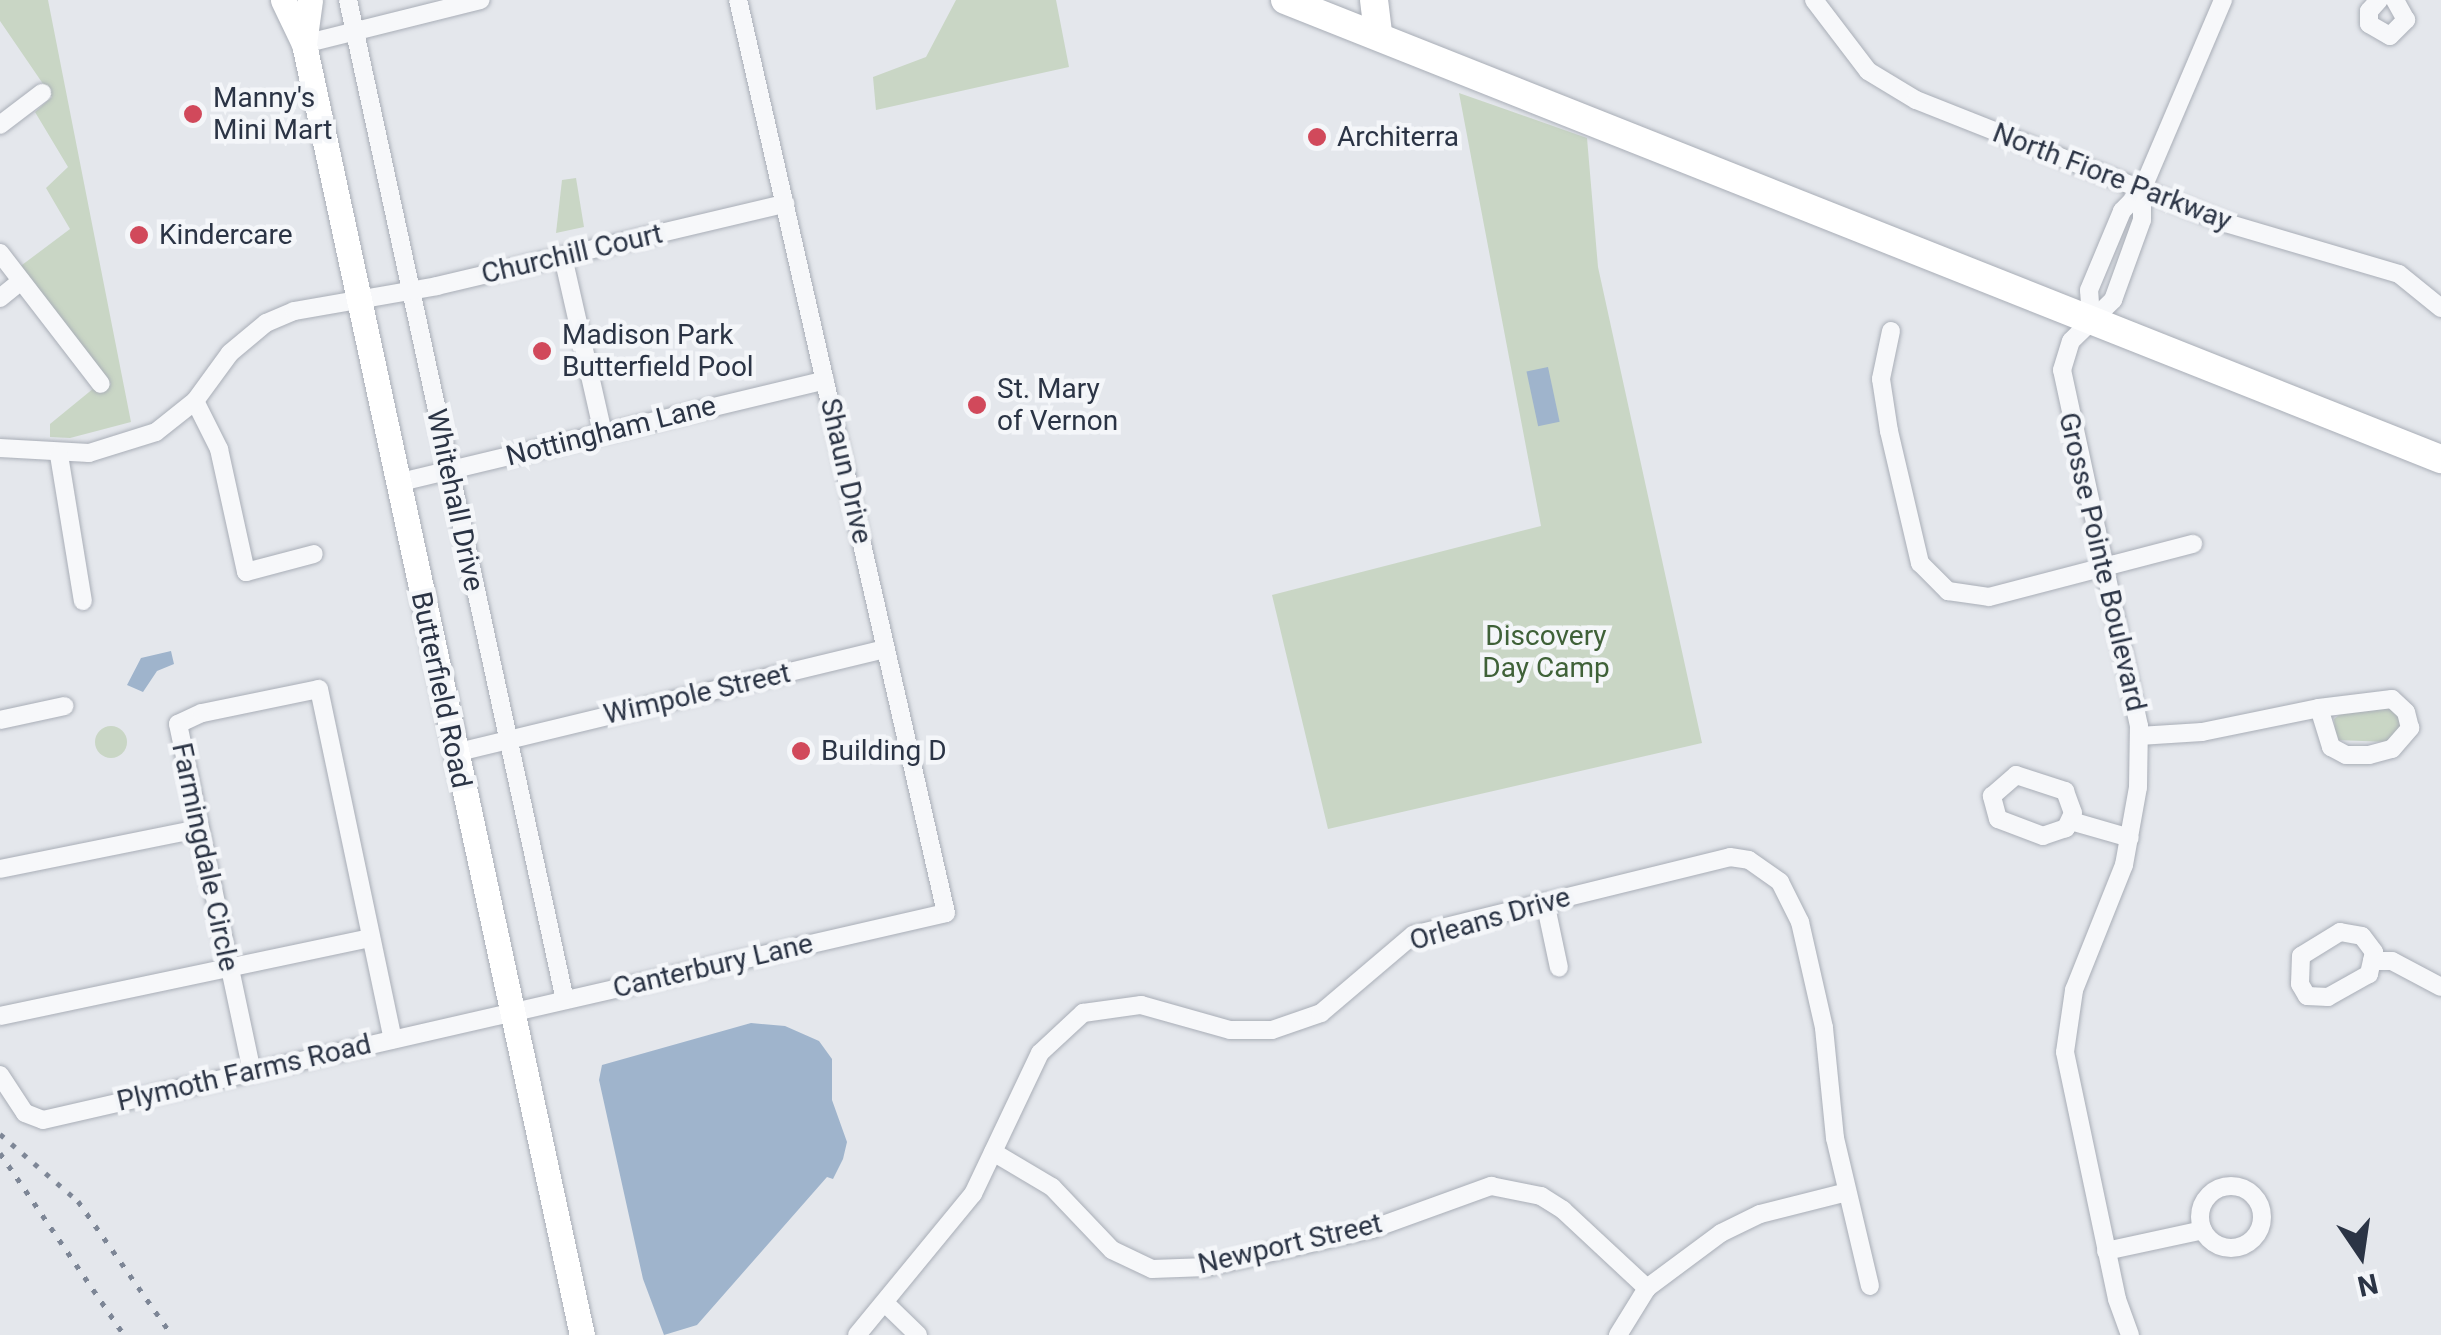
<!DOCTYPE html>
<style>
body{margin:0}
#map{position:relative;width:2441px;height:1335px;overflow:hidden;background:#e4e7ec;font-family:Roboto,sans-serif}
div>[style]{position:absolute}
.green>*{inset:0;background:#c9d6c5}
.round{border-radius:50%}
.water>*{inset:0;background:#9fb4cc;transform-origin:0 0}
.roads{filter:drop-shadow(0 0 2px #a9aeb7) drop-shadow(0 0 2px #a9aeb7)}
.minor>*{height:18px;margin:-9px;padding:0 9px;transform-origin:9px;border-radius:9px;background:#f7f8fa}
.minor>.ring{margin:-9px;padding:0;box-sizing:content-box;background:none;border:18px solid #f7f8fa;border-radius:50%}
.secondary>*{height:25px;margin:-12.5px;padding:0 12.5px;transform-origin:12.5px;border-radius:12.5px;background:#fff}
.primary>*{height:28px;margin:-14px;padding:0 14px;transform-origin:14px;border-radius:14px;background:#fff}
.rail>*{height:5px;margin-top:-2.5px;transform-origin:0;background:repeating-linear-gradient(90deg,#7d8696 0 5px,transparent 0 15px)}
.dots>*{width:28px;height:28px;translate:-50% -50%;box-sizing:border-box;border:5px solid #f4f6f9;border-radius:50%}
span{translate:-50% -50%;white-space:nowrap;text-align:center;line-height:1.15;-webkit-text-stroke:9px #f4f6f9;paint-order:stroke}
.poi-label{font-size:28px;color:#2b3445}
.left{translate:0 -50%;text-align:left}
.street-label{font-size:28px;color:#2b3445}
.park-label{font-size:28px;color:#3f6138}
.north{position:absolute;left:2311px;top:1205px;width:100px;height:100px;-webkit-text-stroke:8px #f4f6f9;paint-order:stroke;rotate:167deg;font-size:28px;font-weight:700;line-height:40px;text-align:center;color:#2b3445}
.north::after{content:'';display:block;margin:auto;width:35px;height:45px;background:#2b3445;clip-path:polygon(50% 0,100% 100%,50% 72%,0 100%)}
</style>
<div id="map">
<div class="green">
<i style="clip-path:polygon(0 0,48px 0,131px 422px,70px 438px,50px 437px,50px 424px,94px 388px,99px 393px,111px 384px,18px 268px,70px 229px,46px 188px,68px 167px,35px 112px,52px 97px,0 21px)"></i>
<i style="clip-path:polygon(956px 0,1056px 0,1069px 67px,876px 110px,873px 77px,926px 57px)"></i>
<i style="clip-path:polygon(1459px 93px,1587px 138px,1598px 267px,1702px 743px,1328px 829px,1272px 595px,1541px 526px)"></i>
<i style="clip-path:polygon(576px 178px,584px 227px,556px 233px,562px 180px)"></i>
<i style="clip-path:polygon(2389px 706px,2399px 711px,2402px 730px,2389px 742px,2336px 740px,2334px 719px,2344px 711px)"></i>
<i class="round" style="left:95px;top:726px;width:32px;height:32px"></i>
</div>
<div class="water">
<i style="left:1548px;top:367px;width:56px;height:22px;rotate:78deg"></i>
<i style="clip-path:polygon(171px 651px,174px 664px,157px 671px,143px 692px,127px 685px,141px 658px)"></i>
<i style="clip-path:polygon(751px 1023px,785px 1026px,819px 1041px,832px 1059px,832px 1100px,847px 1142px,843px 1159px,833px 1179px,827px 1177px,697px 1325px,664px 1335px,643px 1279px,599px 1080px,602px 1065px)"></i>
</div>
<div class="roads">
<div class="minor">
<i style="left:348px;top:0;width:1023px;rotate:77.76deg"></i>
<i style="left:1814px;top:0;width:89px;rotate:52.7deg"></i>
<i style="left:1868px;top:71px;width:56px;rotate:31.1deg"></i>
<i style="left:1916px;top:100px;width:334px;rotate:21.6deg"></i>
<i style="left:2226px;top:223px;width:180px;rotate:16.4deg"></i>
<i style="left:2399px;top:274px;width:54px;rotate:39deg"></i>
<i style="left:2379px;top:0;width:15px;rotate:132deg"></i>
<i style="left:2369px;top:11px;width:13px;rotate:90deg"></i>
<i style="left:2369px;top:24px;width:24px;rotate:30deg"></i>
<i style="left:2390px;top:36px;width:23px;rotate:-45deg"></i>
<i style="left:2406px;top:20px;width:23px;rotate:-119deg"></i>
<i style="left:304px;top:44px;width:182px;rotate:-14deg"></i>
<i style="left:0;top:125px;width:53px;rotate:-37.3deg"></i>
<i style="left:0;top:253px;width:165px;rotate:52.4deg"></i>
<i style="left:563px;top:257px;width:180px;rotate:77.2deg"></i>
<i style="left:0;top:298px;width:27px;rotate:-39deg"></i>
<i style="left:2091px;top:318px;width:28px;rotate:-94deg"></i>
<i style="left:2089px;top:290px;width:86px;rotate:-67.3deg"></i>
<i style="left:2122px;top:211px;width:29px;rotate:-46deg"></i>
<i style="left:2142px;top:190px;width:207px;rotate:-66.9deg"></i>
<i style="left:1891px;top:331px;width:49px;rotate:101.8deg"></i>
<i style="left:1881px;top:379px;width:53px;rotate:81.3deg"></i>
<i style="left:1889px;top:431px;width:136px;rotate:76.8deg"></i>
<i style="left:1920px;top:563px;width:40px;rotate:45deg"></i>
<i style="left:1948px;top:591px;width:41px;rotate:8.3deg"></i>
<i style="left:1989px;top:597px;width:211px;rotate:-14.6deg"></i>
<i style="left:195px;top:401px;width:54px;rotate:63.4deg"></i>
<i style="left:219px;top:449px;width:126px;rotate:77.6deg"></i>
<i style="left:246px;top:572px;width:70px;rotate:-14.8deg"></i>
<i style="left:0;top:448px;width:89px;rotate:3.2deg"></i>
<i style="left:89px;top:453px;width:70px;rotate:-17.4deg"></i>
<i style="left:156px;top:432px;width:50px;rotate:-38.5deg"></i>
<i style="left:195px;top:401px;width:59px;rotate:-53.9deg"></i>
<i style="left:230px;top:353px;width:47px;rotate:-39.8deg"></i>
<i style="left:266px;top:323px;width:30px;rotate:-23deg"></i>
<i style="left:294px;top:311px;width:145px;rotate:-9.9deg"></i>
<i style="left:437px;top:286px;width:358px;rotate:-13.3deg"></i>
<i style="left:59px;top:455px;width:148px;rotate:80.7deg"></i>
<i style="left:397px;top:483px;width:440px;rotate:-13.5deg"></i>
<i style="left:0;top:720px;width:66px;rotate:-12.2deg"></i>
<i style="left:2139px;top:736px;width:63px;rotate:-3.6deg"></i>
<i style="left:2202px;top:732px;width:119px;rotate:-11.6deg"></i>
<i style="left:2319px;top:708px;width:41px;rotate:72.9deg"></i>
<i style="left:2331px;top:747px;width:17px;rotate:28deg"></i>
<i style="left:2346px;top:755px;width:23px"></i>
<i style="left:2369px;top:755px;width:24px;rotate:-15deg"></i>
<i style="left:2392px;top:749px;width:28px;rotate:-49deg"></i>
<i style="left:2410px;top:728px;width:16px;rotate:-104deg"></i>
<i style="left:2406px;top:712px;width:19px;rotate:-137deg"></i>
<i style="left:2392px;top:699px;width:74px;rotate:173deg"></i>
<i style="left:455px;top:753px;width:443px;rotate:-13.6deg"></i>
<i style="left:2016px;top:775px;width:52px;rotate:18.1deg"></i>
<i style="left:2065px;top:791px;width:23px;rotate:70deg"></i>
<i style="left:2073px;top:813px;width:17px;rotate:115deg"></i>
<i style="left:2066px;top:828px;width:24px;rotate:161deg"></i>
<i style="left:2043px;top:836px;width:48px;rotate:-159.3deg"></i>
<i style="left:1998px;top:819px;width:24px;rotate:-105deg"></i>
<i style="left:1992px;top:796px;width:32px;rotate:-41deg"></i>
<i style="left:2071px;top:821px;width:61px;rotate:16.1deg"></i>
<i style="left:0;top:869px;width:202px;rotate:-11.4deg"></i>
<i style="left:1545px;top:902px;width:67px;rotate:78deg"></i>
<i style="left:2340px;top:932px;width:22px;rotate:10deg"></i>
<i style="left:2362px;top:936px;width:20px;rotate:53deg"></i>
<i style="left:2374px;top:952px;width:23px;rotate:103deg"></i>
<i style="left:2369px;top:974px;width:47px;rotate:150.7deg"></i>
<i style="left:2328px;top:997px;width:21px;rotate:-177deg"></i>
<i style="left:2307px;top:996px;width:14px;rotate:-120deg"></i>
<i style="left:2300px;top:984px;width:28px;rotate:-88deg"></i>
<i style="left:2301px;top:956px;width:46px;rotate:-31.6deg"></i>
<i style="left:2372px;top:961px;width:20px"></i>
<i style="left:2392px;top:961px;width:55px;rotate:28deg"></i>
<i style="left:0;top:1016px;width:379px;rotate:-11.9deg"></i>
<i style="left:252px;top:1072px;width:356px;rotate:-102deg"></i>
<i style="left:178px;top:724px;width:26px;rotate:-25deg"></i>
<i style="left:202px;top:713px;width:119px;rotate:-11.6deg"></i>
<i style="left:319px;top:689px;width:358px;rotate:78.1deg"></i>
<i style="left:0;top:1075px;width:45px;rotate:56.7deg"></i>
<i style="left:25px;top:1113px;width:19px;rotate:21deg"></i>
<i style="left:43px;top:1120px;width:926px;rotate:-12.91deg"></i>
<i style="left:946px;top:913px;width:936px;rotate:-102.83deg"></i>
<i style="left:993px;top:1152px;width:69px;rotate:30.7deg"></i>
<i style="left:1052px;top:1187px;width:87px;rotate:46.4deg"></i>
<i style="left:1112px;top:1250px;width:44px;rotate:25.4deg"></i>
<i style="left:1152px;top:1269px;width:55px;rotate:-2.1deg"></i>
<i style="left:1207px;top:1267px;width:169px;rotate:-13deg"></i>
<i style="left:1372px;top:1229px;width:127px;rotate:-19.9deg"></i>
<i style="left:1491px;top:1186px;width:51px;rotate:11.3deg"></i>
<i style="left:1541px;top:1196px;width:26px;rotate:32deg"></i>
<i style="left:1563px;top:1210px;width:115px;rotate:42.9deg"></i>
<i class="ring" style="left:2200px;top:1186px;width:44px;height:44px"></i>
<i style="left:2106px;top:1251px;width:99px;rotate:-12.2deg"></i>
<i style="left:885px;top:1303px;width:46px;rotate:44.1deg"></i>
<i style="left:857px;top:1335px;width:183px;rotate:-50.6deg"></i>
<i style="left:973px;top:1194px;width:156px;rotate:-64.6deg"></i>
<i style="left:1040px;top:1053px;width:59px;rotate:-42.9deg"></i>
<i style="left:1083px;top:1013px;width:59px;rotate:-7.9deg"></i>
<i style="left:1141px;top:1005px;width:92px;rotate:15.7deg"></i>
<i style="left:1230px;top:1030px;width:42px"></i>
<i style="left:1272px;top:1030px;width:52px;rotate:-19.1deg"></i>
<i style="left:1321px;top:1013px;width:121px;rotate:-40.3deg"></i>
<i style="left:1413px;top:935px;width:326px;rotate:-13.8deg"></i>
<i style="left:1730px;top:857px;width:19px;rotate:9deg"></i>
<i style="left:1749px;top:860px;width:38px;rotate:35deg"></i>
<i style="left:1780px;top:882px;width:45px;rotate:63.4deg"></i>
<i style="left:1800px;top:922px;width:109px;rotate:77.2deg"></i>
<i style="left:1824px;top:1028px;width:111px;rotate:84.3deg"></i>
<i style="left:1835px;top:1138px;width:152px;rotate:76.7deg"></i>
<i style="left:1618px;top:1335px;width:55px;rotate:-58.3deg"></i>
<i style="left:1647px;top:1288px;width:92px;rotate:-36.6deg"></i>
<i style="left:1721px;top:1233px;width:43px;rotate:-26deg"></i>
<i style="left:1760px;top:1214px;width:90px;rotate:-14.2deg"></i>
<i style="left:2130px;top:1335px;width:38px;rotate:-110deg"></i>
<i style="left:2117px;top:1299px;width:252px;rotate:-101.9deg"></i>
<i style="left:2065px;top:1052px;width:63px;rotate:-81.7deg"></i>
<i style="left:2074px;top:990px;width:135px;rotate:-68.2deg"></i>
<i style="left:2124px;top:865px;width:79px;rotate:-79.8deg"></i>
<i style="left:2138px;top:787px;width:61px;rotate:-89.1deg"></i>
<i style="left:2139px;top:726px;width:364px;rotate:-102.2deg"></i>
<i style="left:2062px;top:370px;width:30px;rotate:-73deg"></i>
<i style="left:2071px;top:341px;width:59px;rotate:-44.3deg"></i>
<i style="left:2113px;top:300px;width:85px;rotate:-70.1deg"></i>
<i style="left:2142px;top:220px;width:30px;rotate:-90deg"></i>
</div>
<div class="secondary">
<i style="left:283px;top:0;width:49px;rotate:64.5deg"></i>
<i style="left:304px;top:44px;width:1321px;rotate:77.85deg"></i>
<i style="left:304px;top:44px;width:44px;rotate:-82.2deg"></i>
</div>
<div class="primary">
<i style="left:1285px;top:0;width:1244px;rotate:21.66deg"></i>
<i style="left:1374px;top:0;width:35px;rotate:83deg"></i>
</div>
</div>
<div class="rail">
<i style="left:0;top:1134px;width:103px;rotate:40.7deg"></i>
<i style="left:78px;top:1201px;width:164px;rotate:55deg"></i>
<i style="left:0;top:1153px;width:220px;rotate:55.7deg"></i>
</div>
<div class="dots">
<i style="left:193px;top:114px;background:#d1495b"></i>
<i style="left:1317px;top:137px;background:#d1495b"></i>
<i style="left:139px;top:235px;background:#d1495b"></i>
<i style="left:542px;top:351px;background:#d1495b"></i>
<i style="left:977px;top:405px;background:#d1495b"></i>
<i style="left:801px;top:751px;background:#d1495b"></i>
</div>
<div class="poi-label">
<span class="left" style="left:213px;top:114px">Manny's<br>Mini Mart</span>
<span class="left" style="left:1337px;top:137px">Architerra</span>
<span class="left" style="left:159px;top:235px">Kindercare</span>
<span class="left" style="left:562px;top:351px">Madison Park<br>Butterfield Pool</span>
<span class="left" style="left:997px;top:405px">St. Mary<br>of Vernon</span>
<span class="left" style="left:821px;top:751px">Building D</span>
</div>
<div class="street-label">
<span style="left:2112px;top:177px;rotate:21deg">North Fiore Parkway</span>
<span style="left:572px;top:254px;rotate:-13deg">Churchill Court</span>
<span style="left:611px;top:431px;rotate:-14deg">Nottingham Lane</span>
<span style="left:846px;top:471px;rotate:77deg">Shaun Drive</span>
<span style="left:455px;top:500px;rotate:78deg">Whitehall Drive</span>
<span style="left:2102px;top:562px;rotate:77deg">Grosse Pointe Boulevard</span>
<span style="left:441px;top:690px;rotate:78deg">Butterfield Road</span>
<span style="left:697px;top:694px;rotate:-13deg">Wimpole Street</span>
<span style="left:205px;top:857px;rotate:78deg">Farmingdale Circle</span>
<span style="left:1490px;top:919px;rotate:-16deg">Orleans Drive</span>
<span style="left:713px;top:966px;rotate:-13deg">Canterbury Lane</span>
<span style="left:244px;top:1073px;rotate:-13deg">Plymoth Farms Road</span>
<span style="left:1290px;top:1244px;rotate:-13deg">Newport Street</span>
</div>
<div class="park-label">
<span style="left:1546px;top:652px">Discovery<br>Day Camp</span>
</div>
<div class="north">N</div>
</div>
